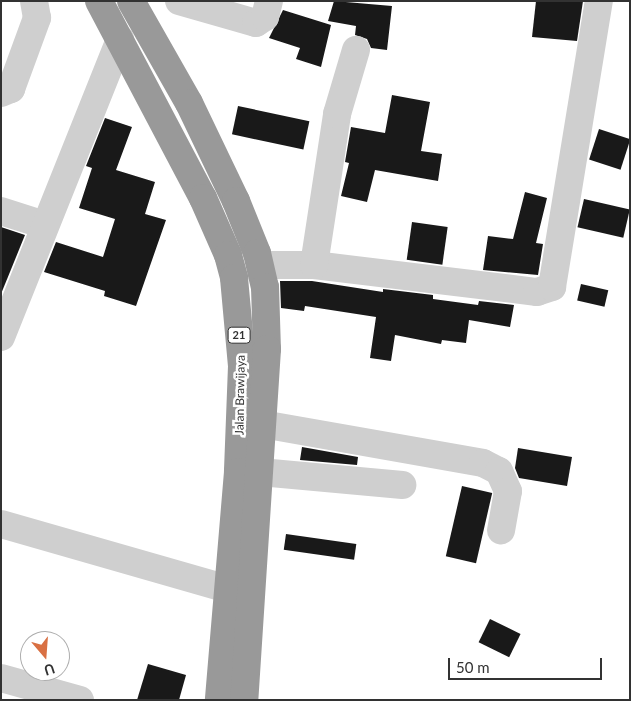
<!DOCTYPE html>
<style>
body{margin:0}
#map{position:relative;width:631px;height:701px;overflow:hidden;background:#fff;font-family:Lato,sans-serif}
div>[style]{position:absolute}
.building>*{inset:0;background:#191919;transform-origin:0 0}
.minor>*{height:28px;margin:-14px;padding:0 14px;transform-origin:14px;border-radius:14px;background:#cfcfcf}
.highway>*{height:28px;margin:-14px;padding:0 14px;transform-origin:14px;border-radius:14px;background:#999}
span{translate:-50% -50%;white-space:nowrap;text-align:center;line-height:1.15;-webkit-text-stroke:5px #fff;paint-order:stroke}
.shield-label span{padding:1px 4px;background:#fff;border:1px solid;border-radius:4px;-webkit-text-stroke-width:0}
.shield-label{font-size:11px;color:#323232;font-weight:700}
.street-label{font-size:12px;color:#323232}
.frame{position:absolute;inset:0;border:2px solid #323232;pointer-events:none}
.north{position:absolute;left:20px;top:631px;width:50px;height:50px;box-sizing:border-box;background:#fff;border:1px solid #adadad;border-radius:50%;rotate:162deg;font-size:14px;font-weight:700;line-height:20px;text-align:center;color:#323232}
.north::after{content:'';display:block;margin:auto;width:18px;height:22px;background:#d97043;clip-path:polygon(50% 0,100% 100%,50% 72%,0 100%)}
.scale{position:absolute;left:448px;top:658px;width:154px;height:22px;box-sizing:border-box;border:2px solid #323232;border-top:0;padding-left:6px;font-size:15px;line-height:18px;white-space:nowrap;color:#323232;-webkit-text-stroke:4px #fff;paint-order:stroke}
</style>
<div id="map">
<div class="building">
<i style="clip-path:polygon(334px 1px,392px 6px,387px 50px,371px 48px,367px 39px,355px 35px,356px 26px,328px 21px)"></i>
<i style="clip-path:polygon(536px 1px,583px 1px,577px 41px,532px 37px)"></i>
<i style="clip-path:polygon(283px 10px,331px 25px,321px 67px,296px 59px,300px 48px,269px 38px)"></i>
<i style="clip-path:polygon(392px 95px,430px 102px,421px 151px,442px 154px,438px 181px,375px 170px,367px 202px,341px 196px,349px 163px,345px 162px,351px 127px,385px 133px)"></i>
<i style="left:238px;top:106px;width:73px;height:29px;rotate:12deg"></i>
<i style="clip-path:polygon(105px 118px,132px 127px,116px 170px,155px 182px,145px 214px,166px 220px,136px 306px,104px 296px,105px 291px,44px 272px,56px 242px,103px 257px,115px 219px,79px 208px,92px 168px,86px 166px)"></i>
<i style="left:599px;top:129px;width:33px;height:32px;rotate:18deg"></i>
<i style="clip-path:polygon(525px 192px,547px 198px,536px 243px,543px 244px,538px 275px,483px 270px,488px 236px,513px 239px)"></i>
<i style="left:584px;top:199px;width:47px;height:29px;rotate:13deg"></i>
<i style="left:412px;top:222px;width:36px;height:38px;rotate:8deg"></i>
<i style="clip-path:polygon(1px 227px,25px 235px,1px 294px)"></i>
<i style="clip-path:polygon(280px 281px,312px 281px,383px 292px,383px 289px,433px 295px,433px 299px,478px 305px,479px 301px,514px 305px,510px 327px,469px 320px,466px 343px,442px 340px,441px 344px,395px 335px,391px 361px,370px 358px,376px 317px,305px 306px,304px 311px,281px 308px)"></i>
<i style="left:581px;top:284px;width:28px;height:17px;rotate:13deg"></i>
<i style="clip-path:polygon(302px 447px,358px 457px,357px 465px,300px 460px)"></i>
<i style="clip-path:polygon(518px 448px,572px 457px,567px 486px,519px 478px,515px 468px)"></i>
<i style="left:462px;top:486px;width:31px;height:72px;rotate:13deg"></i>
<i style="left:286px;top:534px;width:71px;height:16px;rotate:8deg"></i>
<i style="left:490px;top:619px;width:34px;height:26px;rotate:26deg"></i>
<i style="clip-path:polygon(148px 664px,186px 675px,179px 700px,137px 700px)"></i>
</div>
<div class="minor">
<i style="left:179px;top:1px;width:80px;rotate:15.9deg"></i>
<i style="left:256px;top:23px;width:11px;rotate:-34deg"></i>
<i style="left:265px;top:17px;width:16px;rotate:-76deg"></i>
<i style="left:1px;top:93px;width:11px;rotate:-22deg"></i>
<i style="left:11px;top:89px;width:76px;rotate:-69.9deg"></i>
<i style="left:37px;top:18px;width:17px;rotate:-100deg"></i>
<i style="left:1px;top:211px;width:46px;rotate:17.7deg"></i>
<i style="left:261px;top:265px;width:53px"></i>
<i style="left:314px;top:265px;width:225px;rotate:6.9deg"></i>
<i style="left:537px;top:292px;width:16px;rotate:-18deg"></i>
<i style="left:552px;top:287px;width:290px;rotate:-80.7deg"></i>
<i style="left:314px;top:265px;width:153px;rotate:-81.3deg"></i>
<i style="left:337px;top:114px;width:67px;rotate:-73.5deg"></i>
<i style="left:1px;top:337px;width:321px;rotate:-68.2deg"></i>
<i style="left:262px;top:424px;width:224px;rotate:10deg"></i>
<i style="left:483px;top:463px;width:18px;rotate:27deg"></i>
<i style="left:499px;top:471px;width:22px;rotate:66deg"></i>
<i style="left:508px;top:491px;width:40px;rotate:100deg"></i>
<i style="left:260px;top:472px;width:143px;rotate:5.2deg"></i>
<i style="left:1px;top:524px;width:236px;rotate:16deg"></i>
<i style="left:1px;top:678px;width:82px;rotate:15.6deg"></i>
</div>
<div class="highway">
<i style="left:99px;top:1px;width:223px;rotate:62.2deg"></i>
<i style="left:203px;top:198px;width:62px;rotate:66.3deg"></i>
<i style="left:228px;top:255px;width:24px;rotate:75deg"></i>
<i style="left:234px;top:278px;width:88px;rotate:84.8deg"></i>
<i style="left:242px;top:366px;width:106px;rotate:92.2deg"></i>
<i style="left:238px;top:472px;width:229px;rotate:94.8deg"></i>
<i style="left:131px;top:1px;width:117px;rotate:60.4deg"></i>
<i style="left:189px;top:103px;width:109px;rotate:64.4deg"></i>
<i style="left:236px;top:201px;width:56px;rotate:68deg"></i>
<i style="left:257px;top:253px;width:35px;rotate:77deg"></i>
<i style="left:265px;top:287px;width:62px;rotate:88.2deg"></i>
<i style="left:267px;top:349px;width:352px;rotate:93.7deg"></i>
</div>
<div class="shield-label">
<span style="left:239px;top:335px">21</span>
</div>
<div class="street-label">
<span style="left:240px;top:395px;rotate:-89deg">Jalan Brawijaya</span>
</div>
<div class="frame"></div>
<div class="north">U</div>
<div class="scale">50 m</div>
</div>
